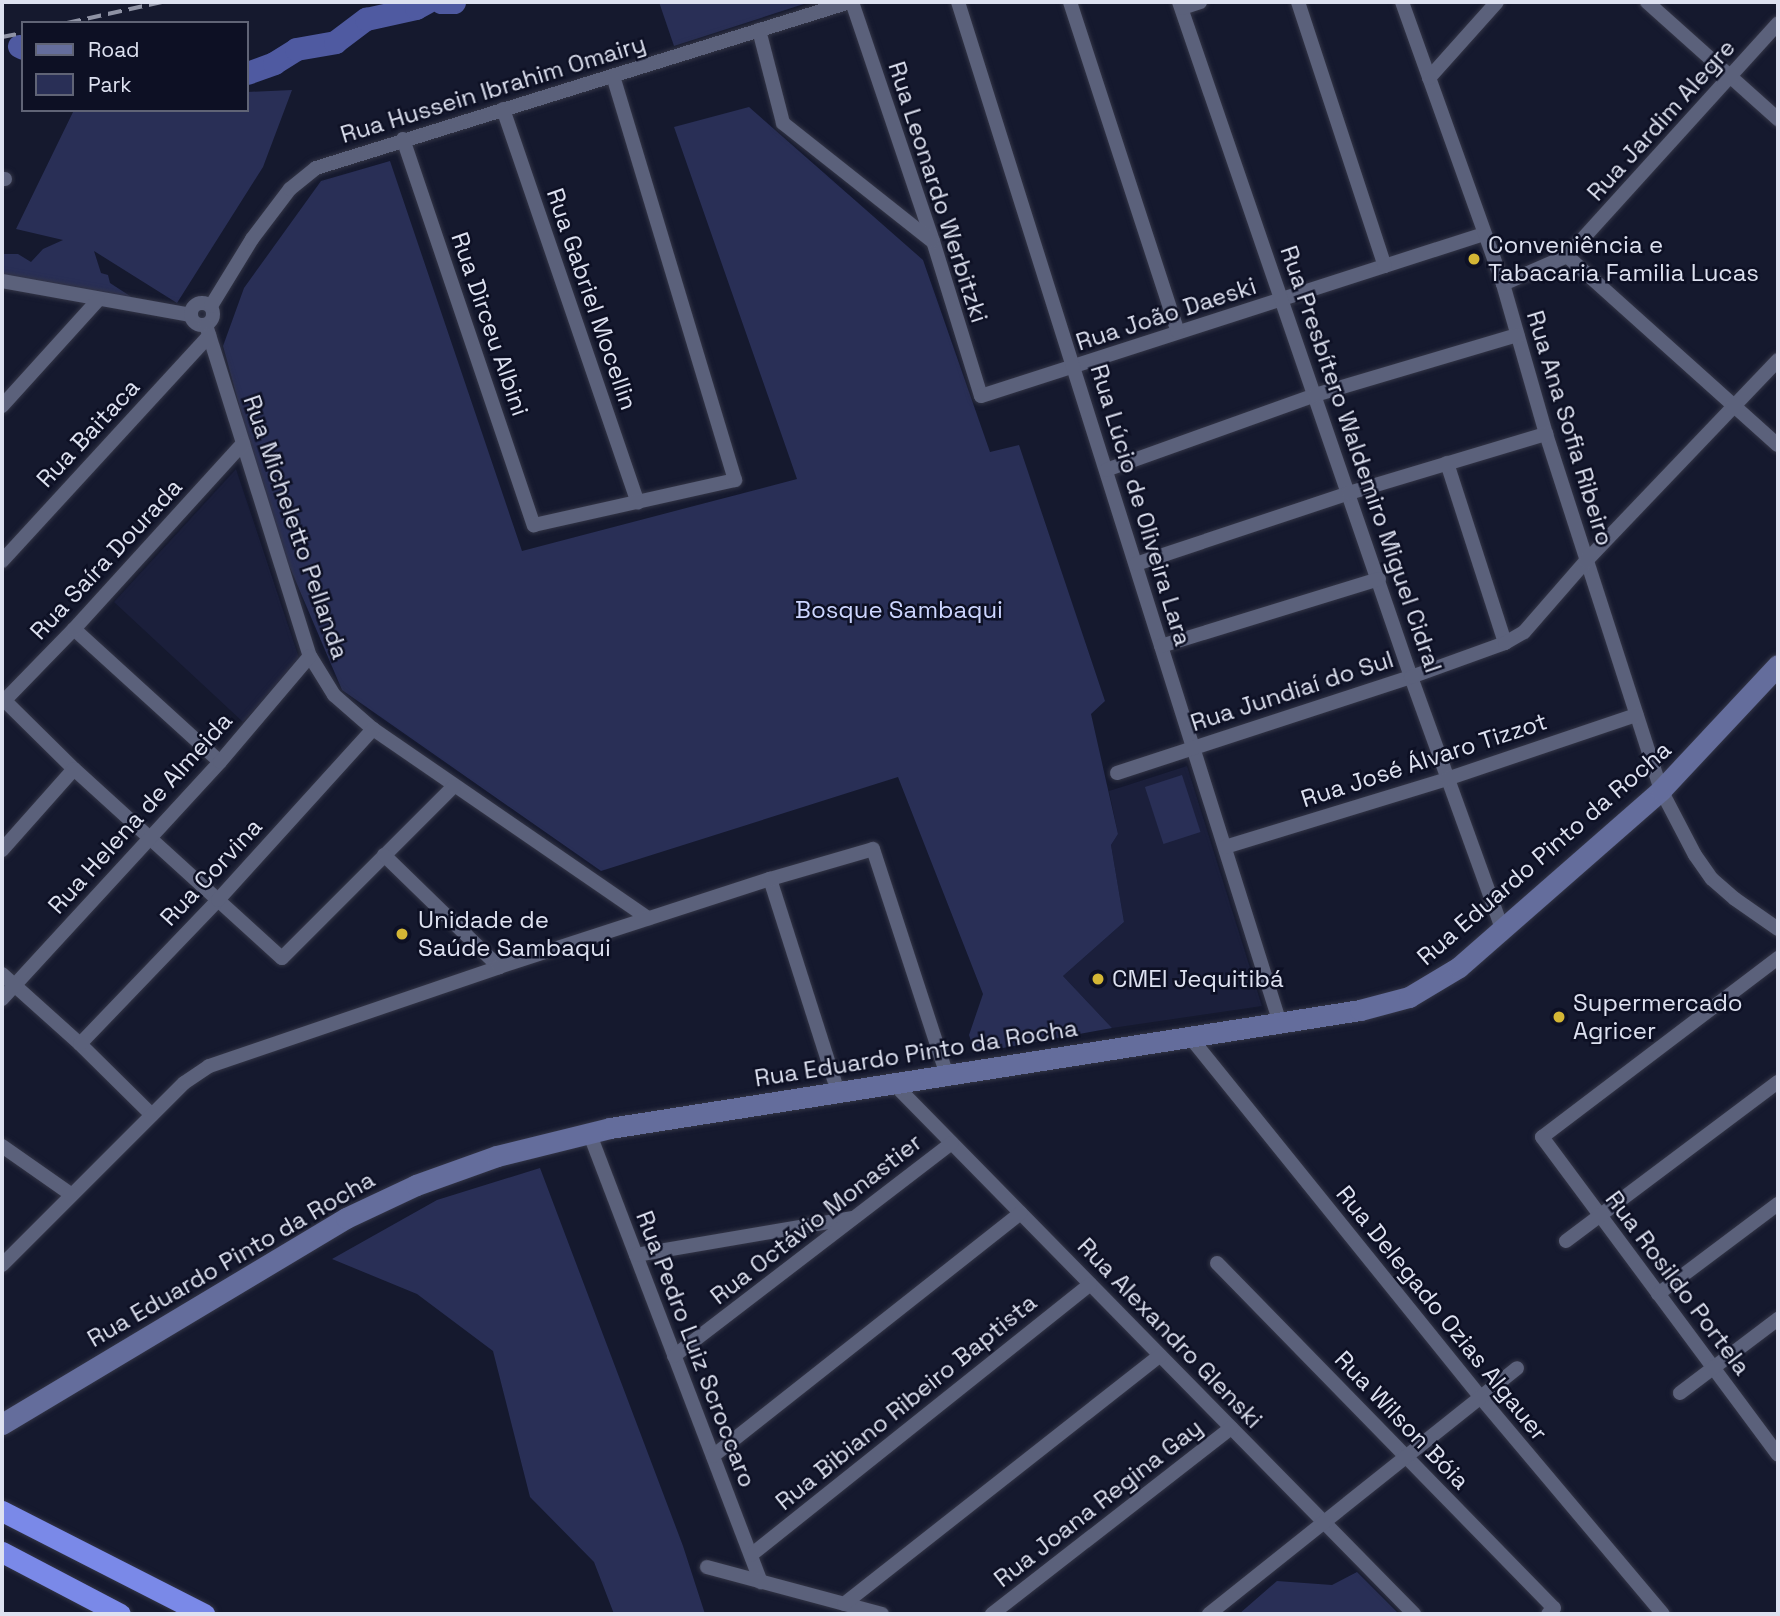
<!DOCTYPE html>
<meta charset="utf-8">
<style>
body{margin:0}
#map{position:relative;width:1780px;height:1616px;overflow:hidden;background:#15192e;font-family:"Space Grotesk",sans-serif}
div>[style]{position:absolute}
.built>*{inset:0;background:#1b1f3b}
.green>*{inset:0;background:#292f56;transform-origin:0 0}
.river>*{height:23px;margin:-11.5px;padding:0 11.5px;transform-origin:11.5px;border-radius:11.5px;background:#4f5aa1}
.roads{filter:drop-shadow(0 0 2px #333546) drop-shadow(0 0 2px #333546)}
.street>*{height:14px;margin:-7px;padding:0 7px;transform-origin:7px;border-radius:7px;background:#5b617b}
.street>.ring{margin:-7px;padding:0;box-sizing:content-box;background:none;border:14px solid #5b617b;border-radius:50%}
.secondary>*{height:21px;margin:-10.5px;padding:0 10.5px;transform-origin:10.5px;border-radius:10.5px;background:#646d9c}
.highway>*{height:21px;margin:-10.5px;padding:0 10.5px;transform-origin:10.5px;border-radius:10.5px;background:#7a89e8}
.rail>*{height:3.5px;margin-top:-1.75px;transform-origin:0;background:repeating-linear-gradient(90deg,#8e92a4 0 14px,transparent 0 21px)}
.dots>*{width:19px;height:19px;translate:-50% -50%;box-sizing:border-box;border:4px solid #0d1024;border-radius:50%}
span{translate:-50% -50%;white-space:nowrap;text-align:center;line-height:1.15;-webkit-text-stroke:5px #0d1024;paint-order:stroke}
.street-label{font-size:24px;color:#dde1f0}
.poi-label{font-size:24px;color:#dde1f0}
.left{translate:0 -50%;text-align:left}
.park-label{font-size:24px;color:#cdd6ff}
.frame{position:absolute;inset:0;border:4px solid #dde1f0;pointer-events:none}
.legend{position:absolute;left:21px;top:21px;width:228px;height:91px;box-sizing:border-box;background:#0d1024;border:2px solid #606476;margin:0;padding:9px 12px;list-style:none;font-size:21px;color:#dde1f0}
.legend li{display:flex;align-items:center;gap:14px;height:35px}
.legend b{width:35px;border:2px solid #606476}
</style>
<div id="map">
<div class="built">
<i style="clip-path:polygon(236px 469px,300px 661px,243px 722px,114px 602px)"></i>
<i style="clip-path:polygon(1187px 766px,1262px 1006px,1112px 1028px,1063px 976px,1124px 922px,1111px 845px,1118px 834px,1109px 791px)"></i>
</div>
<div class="green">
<i style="clip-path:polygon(659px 2px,810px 2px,674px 46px)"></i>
<i style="clip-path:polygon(292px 90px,263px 167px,177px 303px,94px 251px,101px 273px,108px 275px,110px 283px,133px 298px,2px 275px,2px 254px,18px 254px,31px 262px,43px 249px,63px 240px,16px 229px,74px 110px,247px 110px,247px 92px)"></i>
<i style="clip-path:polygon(749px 107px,923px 260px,990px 452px,1019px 445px,1105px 701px,1091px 714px,1118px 834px,1111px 845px,1124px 922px,1063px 976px,1112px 1028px,975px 1053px,969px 1035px,983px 994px,898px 777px,601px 871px,342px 690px,271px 523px,223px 346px,244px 288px,321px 181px,390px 161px,522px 551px,797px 479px,674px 127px)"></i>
<i style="left:1182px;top:775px;width:60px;height:39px;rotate:72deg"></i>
<i style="clip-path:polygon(540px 1168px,683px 1546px,705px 1614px,614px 1614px,594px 1562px,530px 1497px,493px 1351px,417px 1294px,332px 1259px,437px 1200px)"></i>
<i style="clip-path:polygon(1357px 1572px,1399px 1614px,1239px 1614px,1277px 1581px,1332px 1585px)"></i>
</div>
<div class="river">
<i style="left:441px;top:2px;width:13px"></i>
<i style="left:19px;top:46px;width:4px;rotate:27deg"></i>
<i style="left:247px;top:73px;width:29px;rotate:-20deg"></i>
<i style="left:274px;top:63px;width:26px;rotate:-32deg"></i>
<i style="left:296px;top:49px;width:40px;rotate:-10deg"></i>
<i style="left:335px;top:42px;width:39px;rotate:-37deg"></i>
<i style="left:366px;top:19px;width:51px;rotate:-12.4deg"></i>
<i style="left:416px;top:8px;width:13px;rotate:-29deg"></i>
</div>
<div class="roads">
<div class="street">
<i style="left:852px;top:2px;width:252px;rotate:71.3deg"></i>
<i style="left:933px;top:241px;width:162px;rotate:72.8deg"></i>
<i style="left:981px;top:396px;width:528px;rotate:-17.85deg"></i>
<i style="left:958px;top:2px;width:1071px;rotate:72.5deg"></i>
<i style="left:1070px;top:2px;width:347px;rotate:71.9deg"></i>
<i style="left:1179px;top:2px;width:714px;rotate:71.03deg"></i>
<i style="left:1411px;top:677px;width:268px;rotate:70.1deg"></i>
<i style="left:1298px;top:2px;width:278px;rotate:71.8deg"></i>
<i style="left:1402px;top:2px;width:300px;rotate:70.3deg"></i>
<i style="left:1503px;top:284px;width:156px;rotate:74deg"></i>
<i style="left:1546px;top:434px;width:374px;rotate:72.1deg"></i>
<i style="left:1661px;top:790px;width:73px;rotate:62.4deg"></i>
<i style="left:1695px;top:855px;width:29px;rotate:55deg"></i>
<i style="left:1712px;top:879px;width:30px;rotate:41deg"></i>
<i style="left:1735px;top:899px;width:52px;rotate:34.9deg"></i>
<i style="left:1647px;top:2px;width:176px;rotate:41.8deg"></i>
<i style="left:1182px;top:8px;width:19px;rotate:-18deg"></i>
<i style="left:759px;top:30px;width:96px;rotate:75.5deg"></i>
<i style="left:783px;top:123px;width:190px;rotate:38.4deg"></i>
<i style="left:1429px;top:78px;width:102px;rotate:-48.2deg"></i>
<i style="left:503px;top:109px;width:416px;rotate:71.1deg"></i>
<i style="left:403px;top:139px;width:408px;rotate:71.3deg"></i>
<i style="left:534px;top:525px;width:206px;rotate:-12.6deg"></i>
<i style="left:735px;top:480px;width:421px;rotate:-106.8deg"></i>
<i style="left:2px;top:179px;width:3px"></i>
<i style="left:1567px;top:256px;width:283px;rotate:41.9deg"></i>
<i style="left:2px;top:281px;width:192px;rotate:10.2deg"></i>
<i style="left:1503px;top:284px;width:70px;rotate:-23.6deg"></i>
<i style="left:1567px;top:256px;width:314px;rotate:-47.8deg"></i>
<i class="ring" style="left:191px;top:303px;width:8px;height:8px"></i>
<i style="left:211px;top:306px;width:79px;rotate:-58.5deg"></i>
<i style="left:252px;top:239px;width:63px;rotate:-52.8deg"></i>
<i style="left:290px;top:189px;width:33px;rotate:-39deg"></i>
<i style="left:316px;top:168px;width:559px;rotate:-17.27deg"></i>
<i style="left:206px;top:325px;width:347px;rotate:72.6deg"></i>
<i style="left:310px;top:656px;width:46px;rotate:58.4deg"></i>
<i style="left:334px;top:695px;width:52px;rotate:41.1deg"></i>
<i style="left:373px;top:729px;width:334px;rotate:34.5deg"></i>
<i style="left:2px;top:406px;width:143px;rotate:-47.8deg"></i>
<i style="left:1447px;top:463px;width:189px;rotate:72.1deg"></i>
<i style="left:1106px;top:470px;width:222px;rotate:-19.7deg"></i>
<i style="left:1315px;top:395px;width:211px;rotate:-16.5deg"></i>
<i style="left:2px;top:561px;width:306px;rotate:-47.4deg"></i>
<i style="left:1136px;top:564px;width:225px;rotate:-18.4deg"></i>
<i style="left:1349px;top:493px;width:206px;rotate:-16.7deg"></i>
<i style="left:74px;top:629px;width:197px;rotate:42.3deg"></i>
<i style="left:1161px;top:646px;width:228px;rotate:-17.1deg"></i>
<i style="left:2px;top:698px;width:101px;rotate:44.6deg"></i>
<i style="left:74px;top:769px;width:281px;rotate:42.3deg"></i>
<i style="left:282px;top:958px;width:243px;rotate:-45deg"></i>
<i style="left:2px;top:703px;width:103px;rotate:-45.8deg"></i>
<i style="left:74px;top:629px;width:251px;rotate:-47.7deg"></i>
<i style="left:1117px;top:773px;width:309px;rotate:-18.1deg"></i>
<i style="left:1411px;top:677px;width:100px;rotate:-19.9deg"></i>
<i style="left:1505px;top:643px;width:22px;rotate:-30deg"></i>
<i style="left:1524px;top:632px;width:94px;rotate:-48.9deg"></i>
<i style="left:1586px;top:561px;width:278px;rotate:-46.3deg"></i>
<i style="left:1225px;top:847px;width:232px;rotate:-17deg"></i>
<i style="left:1447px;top:779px;width:200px;rotate:-18.7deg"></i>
<i style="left:2px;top:850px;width:108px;rotate:-48.4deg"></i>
<i style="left:384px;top:855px;width:161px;rotate:44.2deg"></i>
<i style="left:770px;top:879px;width:224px;rotate:72.3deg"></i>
<i style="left:1778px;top:958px;width:296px;rotate:142.8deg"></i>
<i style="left:1542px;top:1137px;width:396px;rotate:53.4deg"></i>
<i style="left:2px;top:974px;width:105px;rotate:41.9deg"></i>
<i style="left:80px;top:1044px;width:101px;rotate:44.6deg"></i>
<i style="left:2px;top:999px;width:322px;rotate:-47.4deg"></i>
<i style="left:220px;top:762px;width:139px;rotate:-49.7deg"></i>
<i style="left:1190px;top:1037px;width:464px;rotate:51.1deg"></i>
<i style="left:1481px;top:1398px;width:282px;rotate:49.9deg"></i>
<i style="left:80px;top:1044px;width:199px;rotate:-46.2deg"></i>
<i style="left:218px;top:900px;width:231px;rotate:-47.8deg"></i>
<i style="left:893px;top:1083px;width:744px;rotate:45.54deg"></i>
<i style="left:589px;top:1132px;width:482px;rotate:69.1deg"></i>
<i style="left:2px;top:1146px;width:85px;rotate:35deg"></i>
<i style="left:1566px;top:1241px;width:265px;rotate:-36.9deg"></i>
<i style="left:636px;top:1255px;width:220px;rotate:-9.7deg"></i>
<i style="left:1217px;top:1263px;width:482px;rotate:45.7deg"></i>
<i style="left:1554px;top:1608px;width:8px;rotate:135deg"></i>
<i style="left:2px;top:1265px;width:257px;rotate:-45deg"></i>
<i style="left:184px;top:1083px;width:30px;rotate:-34deg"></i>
<i style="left:209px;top:1066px;width:306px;rotate:-18.8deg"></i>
<i style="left:499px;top:967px;width:285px;rotate:-18deg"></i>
<i style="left:770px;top:879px;width:107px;rotate:-16.2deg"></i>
<i style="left:873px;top:849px;width:238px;rotate:71.9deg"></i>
<i style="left:1658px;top:1294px;width:150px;rotate:-36.9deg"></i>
<i style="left:674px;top:1356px;width:350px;rotate:-37.5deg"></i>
<i style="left:1680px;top:1393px;width:123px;rotate:-37.1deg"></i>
<i style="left:713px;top:1456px;width:392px;rotate:-38.3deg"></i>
<i style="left:751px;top:1555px;width:434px;rotate:-38.6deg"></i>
<i style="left:707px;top:1567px;width:181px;rotate:15deg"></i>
<i style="left:844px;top:1604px;width:402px;rotate:-38.2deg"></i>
<i style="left:992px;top:1614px;width:303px;rotate:-37.9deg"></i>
<i style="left:1209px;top:1614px;width:394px;rotate:-38.6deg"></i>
</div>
<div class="secondary">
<i style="left:2px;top:1424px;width:401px;rotate:-30.9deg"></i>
<i style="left:346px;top:1218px;width:77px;rotate:-25.2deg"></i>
<i style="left:416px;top:1185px;width:86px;rotate:-19.7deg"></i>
<i style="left:497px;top:1156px;width:116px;rotate:-13.9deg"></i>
<i style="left:610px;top:1128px;width:759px;rotate:-8.94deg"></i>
<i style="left:1360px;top:1010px;width:51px;rotate:-14.9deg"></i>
<i style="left:1409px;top:997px;width:58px;rotate:-31deg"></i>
<i style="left:1459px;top:967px;width:269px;rotate:-41.2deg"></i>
<i style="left:1661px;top:790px;width:171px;rotate:-46.9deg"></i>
</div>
<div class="highway">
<i style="left:2px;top:1511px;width:227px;rotate:27deg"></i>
<i style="left:2px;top:1552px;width:133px;rotate:27.7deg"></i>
</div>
</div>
<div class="rail">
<i style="left:67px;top:23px;width:97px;rotate:-12.5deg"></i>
<i style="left:2px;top:37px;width:21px;rotate:-11deg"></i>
</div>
<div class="dots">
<i style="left:1474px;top:259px;background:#d4b635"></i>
<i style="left:402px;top:934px;background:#d4b635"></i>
<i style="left:1098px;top:979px;background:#d4b635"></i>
<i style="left:1559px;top:1017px;background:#d4b635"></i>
</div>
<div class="street-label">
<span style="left:493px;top:89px;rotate:-17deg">Rua Hussein Ibrahim Omairy</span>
<span style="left:1661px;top:120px;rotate:-48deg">Rua Jardim Alegre</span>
<span style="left:938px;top:192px;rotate:72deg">Rua Leonardo Werbitzki</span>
<span style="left:592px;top:299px;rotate:71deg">Rua Gabriel Mocellin</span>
<span style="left:1166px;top:314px;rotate:-18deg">Rua João Daeski</span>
<span style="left:490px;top:324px;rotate:71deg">Rua Dirceu Albini</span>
<span style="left:1570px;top:428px;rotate:73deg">Rua Ana Sofia Ribeiro</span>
<span style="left:88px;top:433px;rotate:-47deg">Rua Baitaca</span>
<span style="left:1361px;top:459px;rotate:71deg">Rua Presbítero Waldemiro Miguel Cidral</span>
<span style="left:1141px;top:505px;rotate:73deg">Rua Lúcio de Oliveira Lara</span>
<span style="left:296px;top:527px;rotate:71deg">Rua Micheletto Pellanda</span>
<span style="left:106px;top:559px;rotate:-47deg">Rua Saíra Dourada</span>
<span style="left:1292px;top:691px;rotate:-18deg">Rua Jundiaí do Sul</span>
<span style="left:1424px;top:760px;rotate:-18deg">Rua José Álvaro Tizzot</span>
<span style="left:140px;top:813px;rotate:-48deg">Rua Helena de Almeida</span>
<span style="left:1544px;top:853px;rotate:-41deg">Rua Eduardo Pinto da Rocha</span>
<span style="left:211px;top:872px;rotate:-47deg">Rua Corvina</span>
<span style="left:916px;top:1053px;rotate:-9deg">Rua Eduardo Pinto da Rocha</span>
<span style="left:816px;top:1219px;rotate:-38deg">Rua Octávio Monastier</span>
<span style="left:231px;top:1259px;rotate:-30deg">Rua Eduardo Pinto da Rocha</span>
<span style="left:1678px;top:1283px;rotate:53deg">Rua Rosildo Portela</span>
<span style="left:1442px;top:1313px;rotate:51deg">Rua Delegado Ozias Algauer</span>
<span style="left:1170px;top:1333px;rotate:46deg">Rua Alexandro Glenski</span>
<span style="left:696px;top:1349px;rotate:69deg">Rua Pedro Luiz Scroccaro</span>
<span style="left:906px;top:1402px;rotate:-39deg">Rua Bibiano Ribeiro Baptista</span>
<span style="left:1402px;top:1420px;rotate:46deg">Rua Wilson Bóia</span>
<span style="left:1098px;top:1503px;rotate:-38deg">Rua Joana Regina Gay</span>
</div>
<div class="poi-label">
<span class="left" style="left:1488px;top:259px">Conveniência e<br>Tabacaria Familia Lucas</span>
<span class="left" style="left:418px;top:934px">Unidade de<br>Saúde Sambaqui</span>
<span class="left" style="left:1112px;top:979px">CMEI Jequitibá</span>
<span class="left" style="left:1573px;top:1017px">Supermercado<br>Agricer</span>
</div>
<div class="park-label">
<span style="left:899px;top:610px">Bosque Sambaqui</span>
</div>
<div class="frame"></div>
<ul class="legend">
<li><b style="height:9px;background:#646d9c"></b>Road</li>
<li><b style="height:19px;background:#292f56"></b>Park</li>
</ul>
</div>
